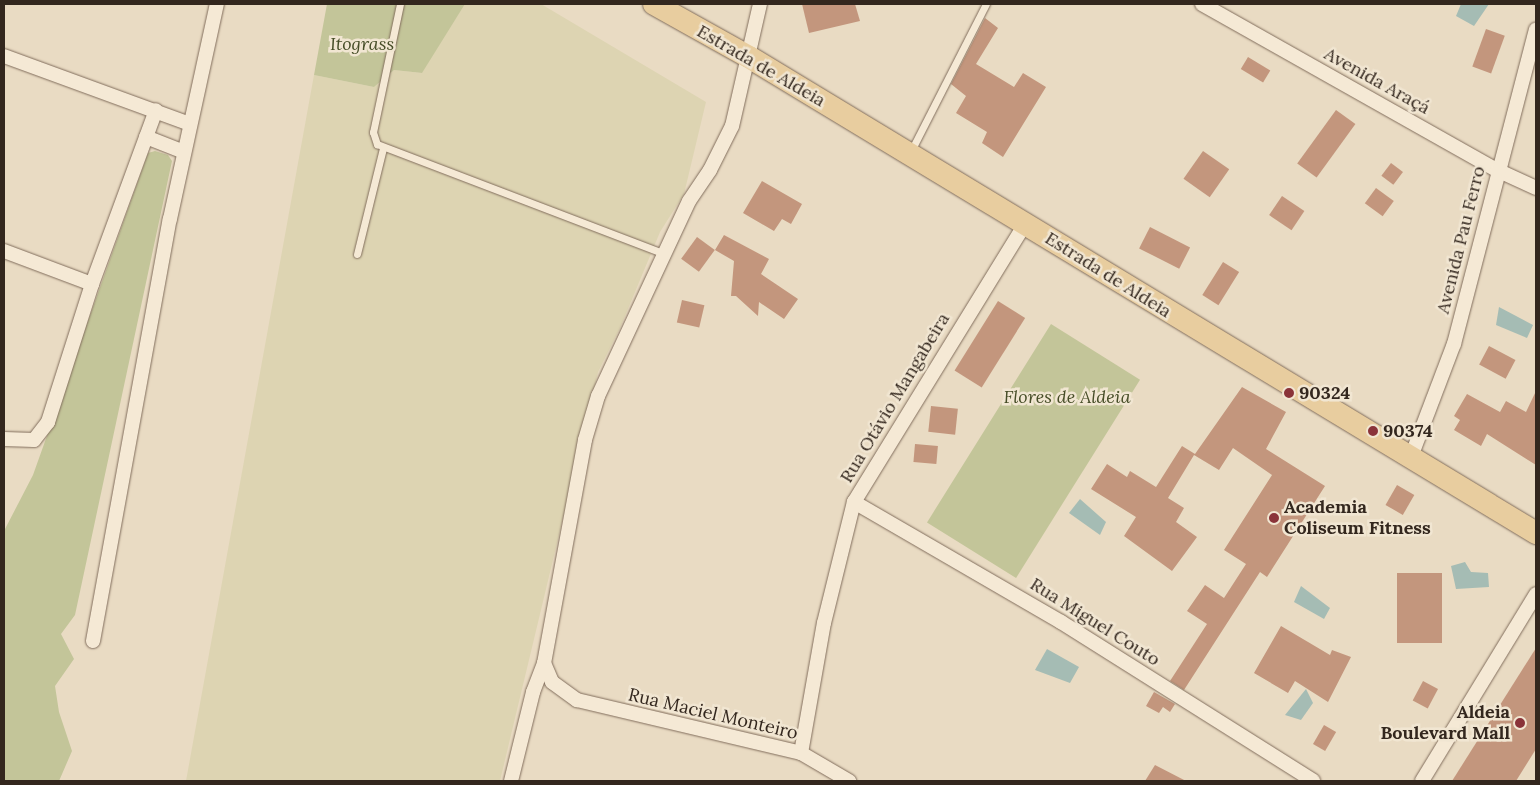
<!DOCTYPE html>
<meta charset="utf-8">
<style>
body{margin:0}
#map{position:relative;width:1540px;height:785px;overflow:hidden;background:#e9dbc3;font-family:Lora,serif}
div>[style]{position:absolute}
.farmland>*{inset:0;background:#ddd4b2}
.green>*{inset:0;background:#c3c599;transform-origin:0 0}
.water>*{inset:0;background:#a5bcb4}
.building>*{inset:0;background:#c3967d;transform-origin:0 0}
.roads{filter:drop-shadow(0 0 1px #816d5c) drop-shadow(0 0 1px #816d5c)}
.service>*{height:7px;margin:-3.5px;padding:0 3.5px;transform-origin:3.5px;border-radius:3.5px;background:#f5e9d5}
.minor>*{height:14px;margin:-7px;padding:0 7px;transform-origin:7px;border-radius:7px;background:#f5e9d5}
.primary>*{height:22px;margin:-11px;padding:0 11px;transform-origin:11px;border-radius:11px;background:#e8cd9f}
.dots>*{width:14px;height:14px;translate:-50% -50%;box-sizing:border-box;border:2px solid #f1e6d2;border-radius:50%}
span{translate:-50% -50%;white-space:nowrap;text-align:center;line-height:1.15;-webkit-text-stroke:5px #f1e6d2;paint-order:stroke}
.park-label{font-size:18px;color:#464d27;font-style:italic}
.street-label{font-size:18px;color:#33271e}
.poi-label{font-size:18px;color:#33271e;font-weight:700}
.left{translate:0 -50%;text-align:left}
.right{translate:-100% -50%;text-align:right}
.frame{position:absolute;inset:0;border:5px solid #33271e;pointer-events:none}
</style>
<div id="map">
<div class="farmland">
<i style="clip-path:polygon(465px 4px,541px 4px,706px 102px,684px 194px,660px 232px,620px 328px,598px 372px,500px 781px,186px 781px,314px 75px,374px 87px,394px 70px,421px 73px)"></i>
</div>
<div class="green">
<i style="clip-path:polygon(327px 4px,465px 4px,422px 73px,394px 70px,374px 87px,314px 75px)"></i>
<i style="clip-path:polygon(155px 151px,168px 155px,172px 161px,75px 615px,61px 634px,74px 659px,55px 686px,59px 712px,72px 751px,59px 781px,4px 781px,4px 531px,33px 475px,148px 153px)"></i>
<i style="left:1051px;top:324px;width:105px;height:234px;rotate:32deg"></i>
</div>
<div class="water">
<i style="clip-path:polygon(1461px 4px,1489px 4px,1474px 26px,1456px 16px)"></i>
<i style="clip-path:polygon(1499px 307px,1533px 325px,1527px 338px,1496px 325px)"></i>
<i style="clip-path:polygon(1080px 499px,1106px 522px,1100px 535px,1069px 513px)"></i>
<i style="clip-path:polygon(1465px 562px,1471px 572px,1488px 573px,1489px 587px,1456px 589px,1451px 566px)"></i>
<i style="clip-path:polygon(1301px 586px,1330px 608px,1324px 619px,1294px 602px)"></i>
<i style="clip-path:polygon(1047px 649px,1079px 667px,1070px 683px,1035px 670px)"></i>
<i style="clip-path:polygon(1306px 689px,1313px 703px,1301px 720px,1285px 715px)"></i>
</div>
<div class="building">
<i style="clip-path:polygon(802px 4px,855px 4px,860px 21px,809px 33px)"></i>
<i style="clip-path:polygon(985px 18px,998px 28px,976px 64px,1014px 87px,1023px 73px,1046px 87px,1003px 157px,982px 143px,987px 132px,956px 113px,966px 96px,951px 84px)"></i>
<i style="left:1486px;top:29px;width:20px;height:40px;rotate:20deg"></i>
<i style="left:1248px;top:57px;width:26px;height:14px;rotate:31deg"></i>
<i style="left:1336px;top:110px;width:24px;height:66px;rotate:36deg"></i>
<i style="left:1203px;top:151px;width:32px;height:34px;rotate:35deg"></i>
<i style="left:1391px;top:163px;width:15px;height:16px;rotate:37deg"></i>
<i style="clip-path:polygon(762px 181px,802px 204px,791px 224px,782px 219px,774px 231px,743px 213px)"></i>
<i style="left:1376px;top:188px;width:22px;height:19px;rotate:36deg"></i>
<i style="left:1282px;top:196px;width:27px;height:23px;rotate:34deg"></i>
<i style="left:1150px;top:227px;width:45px;height:24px;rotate:27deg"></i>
<i style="clip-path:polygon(724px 235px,769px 259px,761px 274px,798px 299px,784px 319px,759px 302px,758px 316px,736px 296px,731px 296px,734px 261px,715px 250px)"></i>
<i style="left:697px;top:237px;width:22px;height:27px;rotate:36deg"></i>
<i style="left:1223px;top:262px;width:19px;height:39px;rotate:32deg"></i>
<i style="left:682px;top:300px;width:23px;height:23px;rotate:13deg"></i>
<i style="left:998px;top:301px;width:32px;height:82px;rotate:32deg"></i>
<i style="left:1489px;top:346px;width:30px;height:21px;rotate:28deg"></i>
<i style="clip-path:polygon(1242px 387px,1286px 412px,1266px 449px,1325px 486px,1267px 577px,1260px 572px,1184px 690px,1170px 681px,1207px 624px,1187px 611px,1205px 585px,1224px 598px,1246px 564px,1224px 550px,1272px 475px,1233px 448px,1219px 470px,1194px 455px,1168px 498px,1184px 508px,1176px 522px,1197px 537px,1172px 571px,1124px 536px,1136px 517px,1091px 489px,1107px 464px,1127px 477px,1130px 471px,1156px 487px,1182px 446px,1195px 454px)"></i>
<i style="clip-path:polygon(1536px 391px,1536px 465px,1487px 434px,1481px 446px,1454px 430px,1460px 420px,1454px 416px,1467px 394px,1500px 412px,1506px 401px,1526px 412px)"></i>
<i style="left:931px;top:406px;width:27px;height:26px;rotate:6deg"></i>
<i style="left:915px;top:444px;width:23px;height:18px;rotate:5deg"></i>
<i style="left:1397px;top:485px;width:20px;height:23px;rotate:30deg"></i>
<i style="left:1397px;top:573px;width:45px;height:70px"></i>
<i style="clip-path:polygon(1281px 626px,1330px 655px,1332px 650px,1351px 657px,1328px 702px,1295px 681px,1288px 693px,1254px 673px)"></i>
<i style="clip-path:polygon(1536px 648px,1536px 749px,1516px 781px,1452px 781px)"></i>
<i style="left:1423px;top:681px;width:17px;height:22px;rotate:28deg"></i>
<i style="clip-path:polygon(1154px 692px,1175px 704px,1170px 712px,1163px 707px,1159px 713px,1146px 706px)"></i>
<i style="left:1324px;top:725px;width:14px;height:22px;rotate:30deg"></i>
<i style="clip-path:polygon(1155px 765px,1186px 781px,1145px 781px)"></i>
</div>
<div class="roads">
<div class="service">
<i style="left:400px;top:4px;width:131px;rotate:101.9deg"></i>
<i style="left:373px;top:132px;width:13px;rotate:72deg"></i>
<i style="left:377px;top:144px;width:308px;rotate:20.9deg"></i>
<i style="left:911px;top:151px;width:165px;rotate:-63deg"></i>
<i style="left:357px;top:254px;width:109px;rotate:-76.2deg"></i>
</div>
<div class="minor">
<i style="left:760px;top:4px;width:125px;rotate:102.9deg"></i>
<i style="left:732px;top:126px;width:49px;rotate:116.6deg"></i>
<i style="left:710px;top:170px;width:37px;rotate:124deg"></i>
<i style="left:689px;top:201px;width:215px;rotate:115deg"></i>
<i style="left:598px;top:396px;width:46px;rotate:106.5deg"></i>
<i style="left:585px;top:440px;width:227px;rotate:100.4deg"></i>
<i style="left:544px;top:663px;width:21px;rotate:67deg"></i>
<i style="left:552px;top:682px;width:31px;rotate:36deg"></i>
<i style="left:577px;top:700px;width:230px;rotate:13.3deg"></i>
<i style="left:801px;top:753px;width:56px;rotate:30.3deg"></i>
<i style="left:1202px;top:4px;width:338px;rotate:29.4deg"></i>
<i style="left:1497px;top:170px;width:43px;rotate:24.8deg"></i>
<i style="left:4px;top:56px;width:198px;rotate:20.1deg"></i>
<i style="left:146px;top:137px;width:41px;rotate:21.5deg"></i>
<i style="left:4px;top:251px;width:94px;rotate:20.6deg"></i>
<i style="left:4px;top:439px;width:30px;rotate:2deg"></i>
<i style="left:34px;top:440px;width:23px;rotate:-52deg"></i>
<i style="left:48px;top:422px;width:145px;rotate:-72.3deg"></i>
<i style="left:92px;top:284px;width:185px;rotate:-69.8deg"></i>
<i style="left:1411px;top:457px;width:121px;rotate:-69.2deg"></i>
<i style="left:1454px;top:344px;width:325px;rotate:-75.4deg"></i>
<i style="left:854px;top:502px;width:239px;rotate:30.1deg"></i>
<i style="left:1061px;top:622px;width:298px;rotate:32.2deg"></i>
<i style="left:93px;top:641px;width:429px;rotate:-79.7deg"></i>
<i style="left:170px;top:219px;width:220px;rotate:-77.7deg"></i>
<i style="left:801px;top:753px;width:132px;rotate:-80deg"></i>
<i style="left:824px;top:623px;width:125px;rotate:-76.1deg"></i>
<i style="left:854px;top:502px;width:326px;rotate:-58.4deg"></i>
<i style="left:511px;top:781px;width:92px;rotate:-76.1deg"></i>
<i style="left:533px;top:692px;width:31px;rotate:-69deg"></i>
<i style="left:1422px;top:781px;width:219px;rotate:-58.6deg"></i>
</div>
<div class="primary">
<i style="left:654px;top:4px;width:109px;rotate:29.2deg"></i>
<i style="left:749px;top:57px;width:920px;rotate:31.17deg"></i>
</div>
</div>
<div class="dots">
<i style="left:1289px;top:393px;background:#8a3339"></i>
<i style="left:1373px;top:431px;background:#8a3339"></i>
<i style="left:1274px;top:518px;background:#8a3339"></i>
<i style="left:1520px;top:723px;background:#8a3339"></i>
</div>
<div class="park-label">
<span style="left:362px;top:44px">Itograss</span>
<span style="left:1067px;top:397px">Flores de Aldeia</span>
</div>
<div class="street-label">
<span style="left:761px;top:66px;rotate:30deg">Estrada de Aldeia</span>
<span style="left:1377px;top:81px;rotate:29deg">Avenida Araçá</span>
<span style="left:1461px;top:240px;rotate:-76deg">Avenida Pau Ferro</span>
<span style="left:1108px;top:275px;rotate:32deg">Estrada de Aldeia</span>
<span style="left:895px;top:398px;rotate:-59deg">Rua Otávio Mangabeira</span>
<span style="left:1095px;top:622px;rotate:32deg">Rua Miguel Couto</span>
<span style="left:713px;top:714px;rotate:13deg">Rua Maciel Monteiro</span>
</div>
<div class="poi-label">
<span class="left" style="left:1299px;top:393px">90324</span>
<span class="left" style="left:1383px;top:431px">90374</span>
<span class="left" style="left:1284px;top:518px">Academia<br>Coliseum Fitness</span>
<span class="right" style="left:1510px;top:723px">Aldeia<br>Boulevard Mall</span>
</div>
<div class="frame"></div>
</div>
